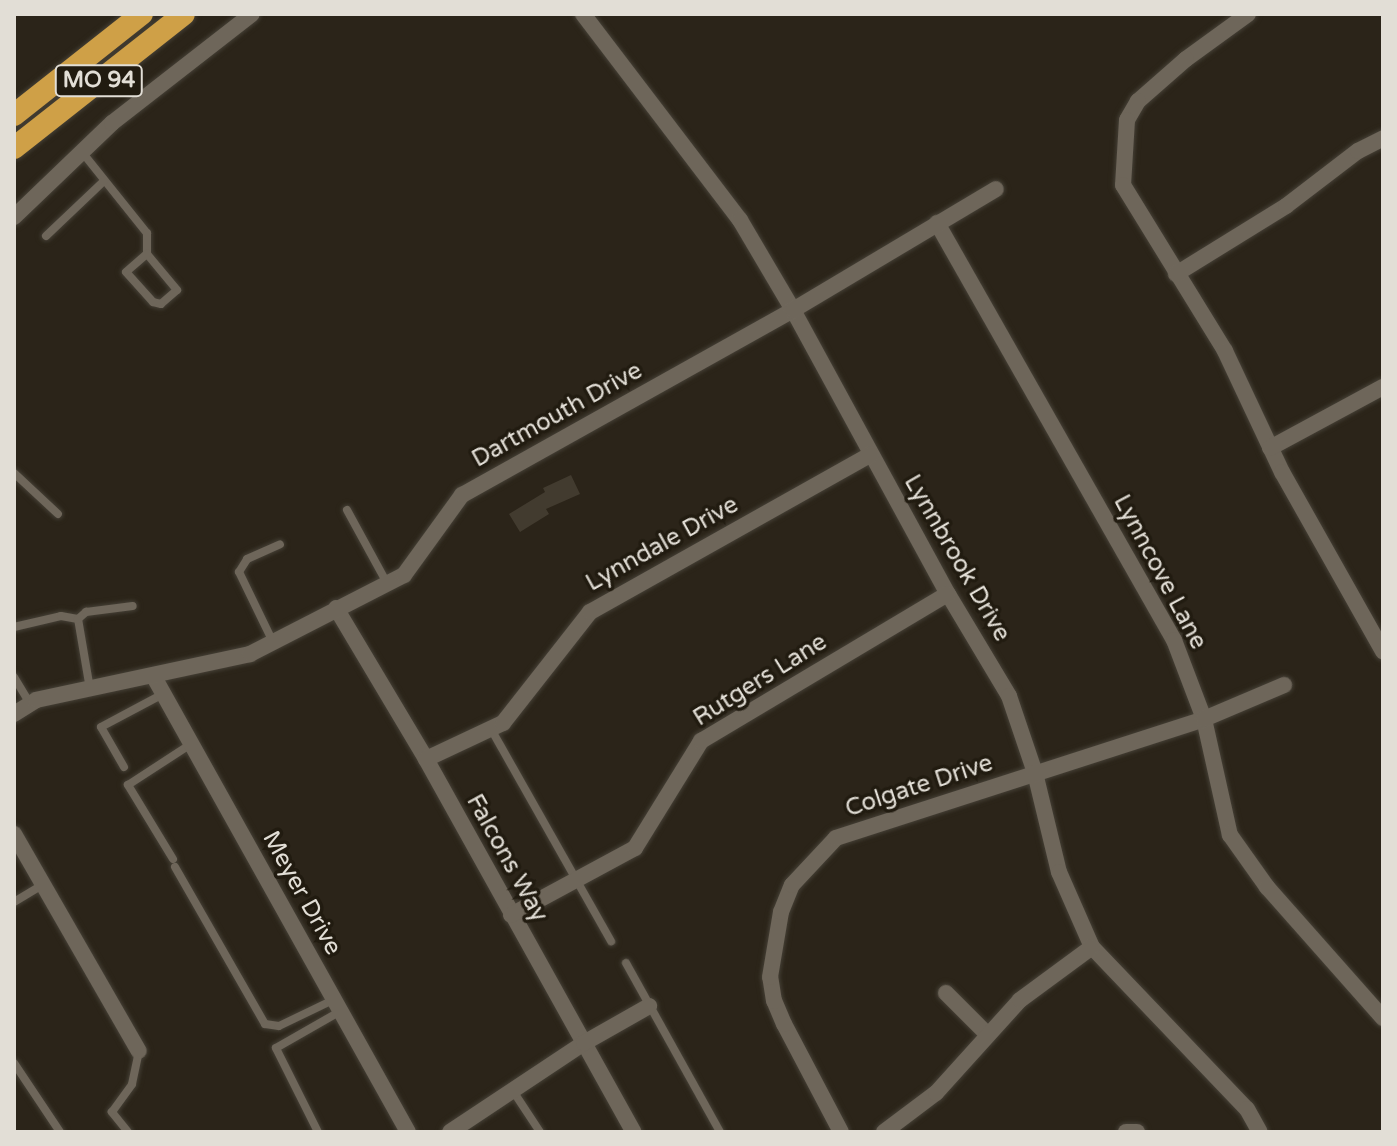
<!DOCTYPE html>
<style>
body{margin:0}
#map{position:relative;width:1397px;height:1146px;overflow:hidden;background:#2b2419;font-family:"Varela Round",sans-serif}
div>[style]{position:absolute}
.building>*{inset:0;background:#423b2f}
.roads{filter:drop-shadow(0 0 2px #454036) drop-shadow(0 0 2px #454036)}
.service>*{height:8px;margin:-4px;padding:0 4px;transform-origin:4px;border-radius:4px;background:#6e665a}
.minor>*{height:16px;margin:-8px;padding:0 8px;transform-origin:8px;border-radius:8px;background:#6e665a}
.trunk>*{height:22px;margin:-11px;padding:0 11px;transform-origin:11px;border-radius:11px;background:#cfa047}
span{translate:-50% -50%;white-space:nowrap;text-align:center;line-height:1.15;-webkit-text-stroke:7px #211b10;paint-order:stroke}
.shield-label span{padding:2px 6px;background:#211b10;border:2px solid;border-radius:6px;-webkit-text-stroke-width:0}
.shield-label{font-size:22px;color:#e2ded6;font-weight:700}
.street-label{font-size:24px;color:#e2ded6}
.frame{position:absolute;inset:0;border:16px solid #e2ded6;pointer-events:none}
</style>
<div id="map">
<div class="building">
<i style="clip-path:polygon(571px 475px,580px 494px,546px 509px,549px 514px,520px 532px,509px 514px,545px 492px,543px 488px)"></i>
</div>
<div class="roads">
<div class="service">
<i style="left:82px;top:152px;width:104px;rotate:51.3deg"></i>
<i style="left:147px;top:233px;width:21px;rotate:90deg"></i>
<i style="left:147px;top:254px;width:47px;rotate:50.2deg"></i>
<i style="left:177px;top:290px;width:21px;rotate:139deg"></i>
<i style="left:161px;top:304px;width:8px;rotate:-166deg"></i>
<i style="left:153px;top:302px;width:40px;rotate:-132deg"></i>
<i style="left:126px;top:272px;width:28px;rotate:-41deg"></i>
<i style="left:46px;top:236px;width:80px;rotate:-43.5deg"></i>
<i style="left:14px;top:473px;width:60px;rotate:43deg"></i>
<i style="left:347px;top:510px;width:83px;rotate:61.3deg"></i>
<i style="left:14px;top:627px;width:48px;rotate:-13.2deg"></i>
<i style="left:61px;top:616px;width:17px;rotate:10deg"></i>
<i style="left:273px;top:642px;width:78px;rotate:-115.9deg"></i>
<i style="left:239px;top:572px;width:15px;rotate:-58deg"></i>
<i style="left:247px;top:559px;width:36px;rotate:-24deg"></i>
<i style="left:14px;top:677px;width:29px;rotate:59deg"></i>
<i style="left:90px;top:689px;width:71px;rotate:-99.7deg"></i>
<i style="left:78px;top:619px;width:11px;rotate:-41deg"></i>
<i style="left:86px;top:612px;width:47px;rotate:-7.3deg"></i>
<i style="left:491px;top:729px;width:244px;rotate:60.5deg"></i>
<i style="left:124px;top:767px;width:46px;rotate:-119.9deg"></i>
<i style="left:101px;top:727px;width:70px;rotate:-28deg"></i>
<i style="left:173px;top:859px;width:87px;rotate:-121.3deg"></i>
<i style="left:128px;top:785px;width:75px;rotate:-33.1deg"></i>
<i style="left:175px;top:867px;width:181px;rotate:60.2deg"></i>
<i style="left:265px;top:1024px;width:14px;rotate:8deg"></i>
<i style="left:279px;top:1026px;width:60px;rotate:-25.7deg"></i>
<i style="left:14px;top:902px;width:33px;rotate:-31deg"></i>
<i style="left:626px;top:963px;width:193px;rotate:60.9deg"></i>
<i style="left:14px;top:1063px;width:83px;rotate:56.3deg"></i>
<i style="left:513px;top:1091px;width:49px;rotate:56.6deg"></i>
<i style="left:128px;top:1132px;width:26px;rotate:-129deg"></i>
<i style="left:112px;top:1112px;width:34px;rotate:-54deg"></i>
<i style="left:132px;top:1084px;width:34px;rotate:-78deg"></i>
<i style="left:318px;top:1132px;width:94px;rotate:-116.6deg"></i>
<i style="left:276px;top:1048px;width:73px;rotate:-29.7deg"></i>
</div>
<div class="minor">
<i style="left:583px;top:14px;width:259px;rotate:52.7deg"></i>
<i style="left:740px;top:220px;width:104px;rotate:59.5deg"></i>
<i style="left:793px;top:310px;width:324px;rotate:61.4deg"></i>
<i style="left:948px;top:594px;width:119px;rotate:59.1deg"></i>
<i style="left:1009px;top:696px;width:81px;rotate:71.3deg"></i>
<i style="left:1035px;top:773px;width:102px;rotate:76.4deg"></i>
<i style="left:1059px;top:872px;width:82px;rotate:66.3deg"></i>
<i style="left:1092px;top:947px;width:224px;rotate:46.3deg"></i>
<i style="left:1247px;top:1109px;width:26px;rotate:61deg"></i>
<i style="left:1248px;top:14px;width:77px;rotate:144deg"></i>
<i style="left:1186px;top:59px;width:64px;rotate:138.8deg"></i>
<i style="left:1138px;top:101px;width:22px;rotate:120deg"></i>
<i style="left:1127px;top:120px;width:65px;rotate:93.5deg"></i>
<i style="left:1123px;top:185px;width:195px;rotate:58.4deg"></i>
<i style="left:1225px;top:351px;width:134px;rotate:64.8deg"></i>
<i style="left:1282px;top:472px;width:206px;rotate:60.6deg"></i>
<i style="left:14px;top:217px;width:136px;rotate:-43.8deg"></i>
<i style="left:112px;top:123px;width:177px;rotate:-37.9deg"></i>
<i style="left:937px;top:223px;width:480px;rotate:60.4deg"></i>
<i style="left:1174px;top:640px;width:85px;rotate:69.2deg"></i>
<i style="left:1204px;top:719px;width:119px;rotate:77.4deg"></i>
<i style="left:1230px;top:835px;width:64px;rotate:54.6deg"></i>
<i style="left:1267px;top:887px;width:175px;rotate:48.5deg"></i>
<i style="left:1176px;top:274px;width:129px;rotate:-31.7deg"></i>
<i style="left:1286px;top:206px;width:91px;rotate:-37.4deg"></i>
<i style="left:1358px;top:151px;width:28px;rotate:-27deg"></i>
<i style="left:1270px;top:448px;width:128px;rotate:-28.4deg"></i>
<i style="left:336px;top:608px;width:176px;rotate:59.2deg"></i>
<i style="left:426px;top:759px;width:427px;rotate:60.9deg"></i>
<i style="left:154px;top:677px;width:521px;rotate:60.83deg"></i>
<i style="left:14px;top:714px;width:26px;rotate:-32deg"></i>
<i style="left:36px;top:700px;width:219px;rotate:-12.1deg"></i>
<i style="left:250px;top:654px;width:173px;rotate:-27.2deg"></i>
<i style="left:404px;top:575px;width:99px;rotate:-54.1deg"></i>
<i style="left:462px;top:495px;width:379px;rotate:-29.2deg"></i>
<i style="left:793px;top:310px;width:236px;rotate:-30.8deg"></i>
<i style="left:426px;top:759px;width:85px;rotate:-25.1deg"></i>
<i style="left:503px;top:723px;width:141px;rotate:-51.9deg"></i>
<i style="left:590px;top:612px;width:322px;rotate:-29.3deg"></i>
<i style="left:14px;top:834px;width:250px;rotate:60.1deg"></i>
<i style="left:511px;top:915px;width:141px;rotate:-28.4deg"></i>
<i style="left:635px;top:848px;width:126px;rotate:-58.3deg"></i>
<i style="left:701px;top:741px;width:287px;rotate:-30.8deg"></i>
<i style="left:946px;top:993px;width:59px;rotate:45deg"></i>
<i style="left:450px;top:1132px;width:161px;rotate:-33.6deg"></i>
<i style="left:584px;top:1043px;width:75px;rotate:-29.6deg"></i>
<i style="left:841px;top:1132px;width:122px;rotate:-117.8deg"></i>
<i style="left:784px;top:1024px;width:25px;rotate:-113deg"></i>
<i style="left:774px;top:1001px;width:24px;rotate:-99deg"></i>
<i style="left:770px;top:977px;width:66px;rotate:-80.4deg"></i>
<i style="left:781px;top:912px;width:29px;rotate:-68deg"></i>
<i style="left:792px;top:885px;width:64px;rotate:-46.9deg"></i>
<i style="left:836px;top:838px;width:387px;rotate:-17.9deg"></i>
<i style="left:1204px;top:719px;width:87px;rotate:-23deg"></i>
<i style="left:884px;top:1132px;width:65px;rotate:-36.9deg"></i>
<i style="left:936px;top:1093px;width:125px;rotate:-47.9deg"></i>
<i style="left:1020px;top:1000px;width:89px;rotate:-36.4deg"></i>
<i style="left:1126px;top:1132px;width:11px"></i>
</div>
<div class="trunk">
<i style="left:14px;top:115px;width:163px;rotate:-38.3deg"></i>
<i style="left:14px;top:148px;width:216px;rotate:-38.2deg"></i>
</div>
</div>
<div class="shield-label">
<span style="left:99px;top:81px">MO 94</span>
</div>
<div class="street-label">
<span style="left:557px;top:415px;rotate:-29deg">Dartmouth Drive</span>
<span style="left:662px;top:544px;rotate:-29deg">Lynndale Drive</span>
<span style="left:957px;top:558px;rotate:60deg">Lynnbrook Drive</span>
<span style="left:1160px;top:572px;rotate:62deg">Lynncove Lane</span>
<span style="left:760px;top:680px;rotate:-32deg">Rutgers Lane</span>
<span style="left:919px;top:786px;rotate:-18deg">Colgate Drive</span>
<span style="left:507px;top:858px;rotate:61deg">Falcons Way</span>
<span style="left:302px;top:893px;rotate:61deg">Meyer Drive</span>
</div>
<div class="frame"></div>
</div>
